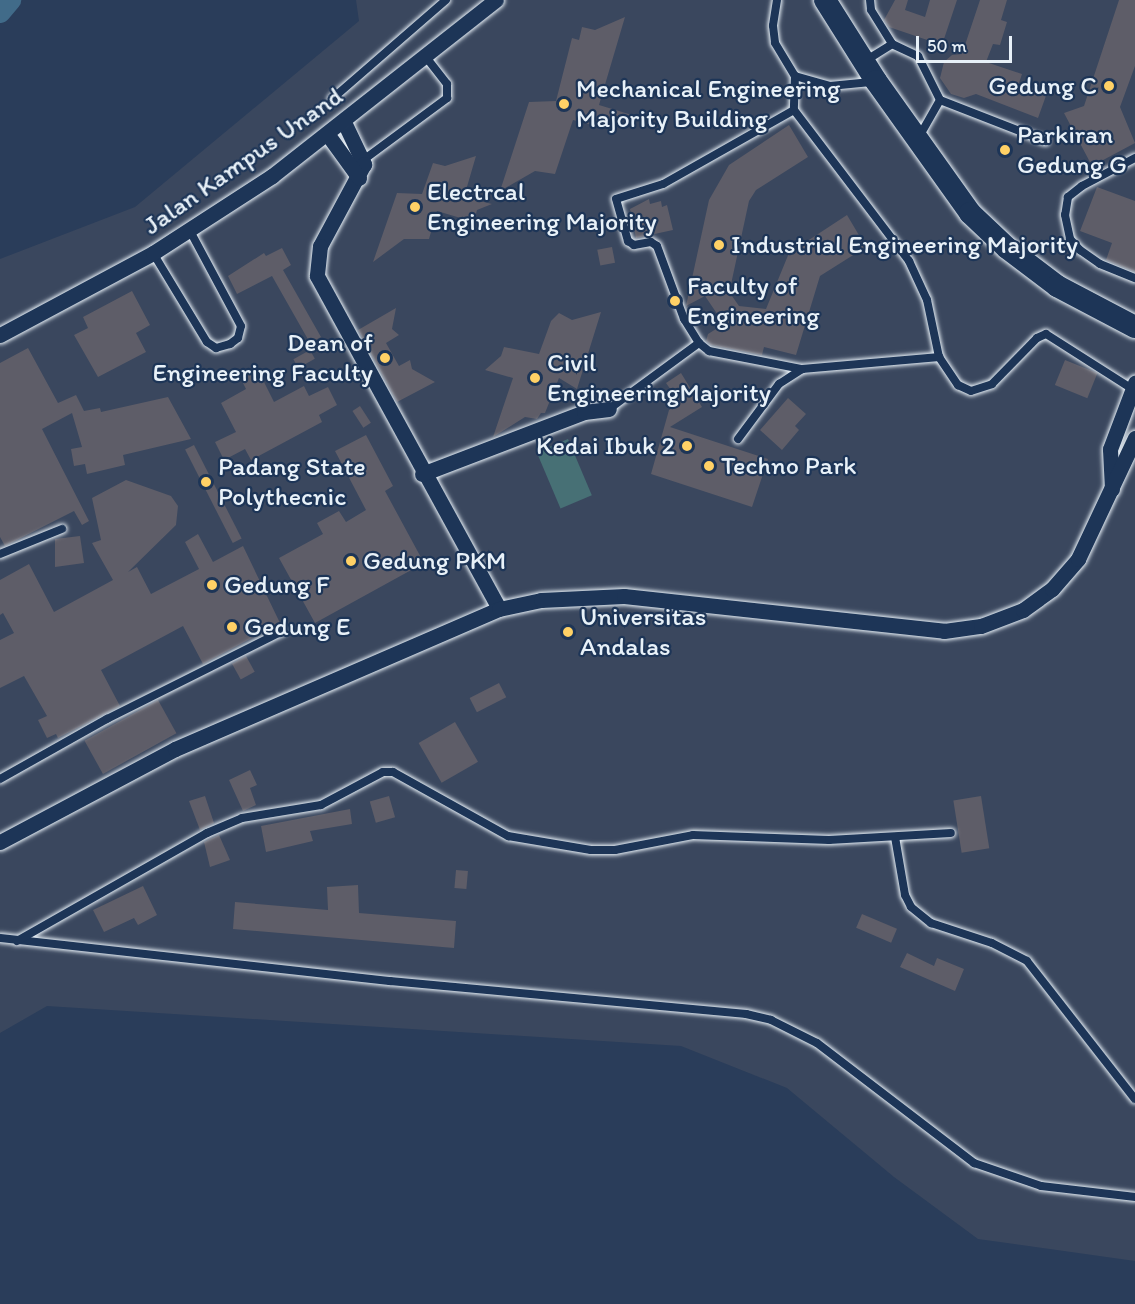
<!DOCTYPE html>
<style>
body{margin:0}
#map{position:relative;width:1135px;height:1304px;overflow:hidden;background:#2a3d5a;font-family:Itim,sans-serif}
div>[style]{position:absolute}
.built>*{inset:0;background:#3a475e}
.green>*{inset:0;background:#477075;transform-origin:0 0}
.river>*{height:22px;margin:-11px;padding:0 11px;transform-origin:11px;border-radius:11px;background:#416b89}
.building>*{inset:0;background:#5e5d68;transform-origin:0 0}
.roads{filter:drop-shadow(0 0 2px #e8f1f8) drop-shadow(0 0 2px #e8f1f8)}
.lane>*{height:8px;margin:-4px;padding:0 4px;transform-origin:4px;border-radius:4px;background:#1d3557}
.street>*{height:15px;margin:-7.5px;padding:0 7.5px;transform-origin:7.5px;border-radius:7.5px;background:#1d3557}
.secondary>*{height:22px;margin:-11px;padding:0 11px;transform-origin:11px;border-radius:11px;background:#1d3557}
.dots>*{width:16px;height:16px;translate:-50% -50%;box-sizing:border-box;border:3px solid #1d3557;border-radius:50%}
span{translate:-50% -50%;white-space:nowrap;text-align:center;line-height:1.15;-webkit-text-stroke:4.5px #1d3557;paint-order:stroke}
.poi-label{font-size:26px;color:#e8f1f8}
.right{translate:-100% -50%;text-align:right}
.left{translate:0 -50%;text-align:left}
.street-label{font-size:26px;color:#e8f1f8}
.scale{position:absolute;left:916px;top:36px;width:96px;height:27px;box-sizing:border-box;border:3px solid #e8f1f8;border-top:0;padding-left:8px;font-size:18px;line-height:21px;white-space:nowrap;color:#e8f1f8;-webkit-text-stroke:4px #1d3557;paint-order:stroke}
</style>
<div id="map">
<div class="built">
<i style="clip-path:polygon(356px 0,1135px 0,1135px 1261px,978px 1239px,894px 1177px,787px 1088px,681px 1046px,47px 1006px,0 1033px,0 259px,135px 207px,359px 21px)"></i>
</div>
<div class="green">
<i style="left:568px;top:439px;width:61px;height:34px;rotate:67deg"></i>
</div>
<div class="river">
<i style="left:0;top:12px;width:16px;rotate:-50deg"></i>
</div>
<div class="building">
<i style="clip-path:polygon(895px 0,908px 0,905px 10px,925px 17px,930px 0,957px 0,942px 45px,889px 27px,884px 20px)"></i>
<i style="clip-path:polygon(980px 0,1007px 0,1001px 20px,1007px 22px,1000px 45px,993px 44px,986px 62px,1022px 74px,1019px 83px,1047px 93px,1038px 118px,976px 94px,964px 98px,951px 94px,940px 78px,944px 62px,952px 55px,962px 54px)"></i>
<i style="clip-path:polygon(1119px 0,1135px 0,1135px 66px,1120px 107px,1135px 143px,1092px 166px,1064px 113px,1084px 106px)"></i>
<i style="clip-path:polygon(625px 17px,599px 105px,632px 115px,613px 122px,611px 130px,573px 120px,555px 174px,535px 171px,500px 191px,529px 102px,556px 101px,572px 38px,579px 40px,582px 27px,595px 30px)"></i>
<i style="clip-path:polygon(789px 125px,808px 157px,756px 190px,749px 201px,730px 289px,732px 296px,739px 306px,766px 309px,789px 253px,847px 215px,866px 247px,820px 276px,796px 355px,764px 347px,762px 355px,711px 345px,706px 341px,708px 334px,724px 324px,705px 296px,686px 306px,709px 200px,729px 165px)"></i>
<i style="clip-path:polygon(476px 156px,464px 197px,492px 204px,477px 210px,474px 222px,437px 211px,429px 239px,404px 239px,373px 262px,397px 193px,422px 194px,433px 163px,445px 166px)"></i>
<i style="clip-path:polygon(1097px 187px,1135px 201px,1135px 272px,1106px 260px,1112px 243px,1080px 231px)"></i>
<i style="clip-path:polygon(649px 199px,650px 204px,661px 201px,662px 207px,667px 205px,673px 230px,636px 238px,630px 209px)"></i>
<i style="left:612px;top:247px;width:16px;height:15px;rotate:79deg"></i>
<i style="clip-path:polygon(282px 248px,291px 265px,283px 270px,321px 337px,310px 343px,272px 276px,237px 294px,228px 276px,264px 253px,266px 256px)"></i>
<i style="clip-path:polygon(132px 291px,150px 325px,136px 333px,146px 352px,98px 377px,74px 335px,88px 328px,83px 317px)"></i>
<i style="clip-path:polygon(396px 308px,392px 329px,399px 335px,386px 343px,399px 366px,410px 360px,412px 369px,435px 382px,397px 402px,358px 330px)"></i>
<i style="clip-path:polygon(601px 312px,577px 389px,559px 378px,545px 413px,541px 413px,537px 419px,525px 417px,493px 437px,513px 378px,485px 370px,501px 356px,504px 347px,539px 354px,551px 321px,559px 313px,572px 320px)"></i>
<i style="clip-path:polygon(28px 348px,58px 403px,76px 395px,84px 411px,100px 408px,101px 412px,168px 397px,191px 439px,123px 455px,125px 465px,87px 474px,85px 464px,74px 466px,71px 449px,82px 447px,72px 413px,42px 429px,89px 521px,82px 525px,74px 511px,5px 546px,0 537px,0 363px)"></i>
<i style="left:310px;top:350px;width:10px;height:19px;rotate:61deg"></i>
<i style="left:1065px;top:360px;width:35px;height:27px;rotate:22deg"></i>
<i style="clip-path:polygon(258px 370px,274px 402px,304px 386px,309px 396px,328px 387px,337px 405px,319px 415px,322px 422px,251px 460px,245px 449px,224px 460px,215px 442px,236px 432px,221px 403px,246px 389px,241px 379px)"></i>
<i style="clip-path:polygon(681px 373px,702px 407px,670px 427px,768px 459px,752px 507px,651px 474px,669px 410px,680px 403px,666px 383px)"></i>
<i style="clip-path:polygon(788px 398px,806px 414px,795px 426px,799px 430px,782px 450px,760px 430px)"></i>
<i style="left:360px;top:406px;width:20px;height:9px;rotate:57deg"></i>
<i style="clip-path:polygon(366px 435px,393px 486px,385px 491px,424px 563px,315px 623px,279px 558px,323px 534px,317px 523px,339px 511px,346px 522px,366px 510px,335px 451px)"></i>
<i style="left:194px;top:445px;width:105px;height:10px;rotate:63deg"></i>
<i style="clip-path:polygon(126px 480px,171px 496px,178px 506px,176px 525px,128px 572px,137px 567px,151px 594px,199px 569px,185px 542px,198px 534px,213px 562px,243px 546px,280px 623px,203px 664px,183px 626px,101px 670px,120px 706px,58px 738px,56px 734px,47px 738px,38px 720px,47px 716px,24px 676px,0 688px,0 640px,14px 633px,3px 613px,0 615px,0 580px,29px 564px,54px 612px,113px 580px,92px 543px,101px 540px,92px 498px)"></i>
<i style="clip-path:polygon(80px 536px,84px 563px,55px 567px,55px 539px)"></i>
<i style="left:246px;top:656px;width:18px;height:16px;rotate:61deg"></i>
<i style="left:499px;top:683px;width:16px;height:33px;rotate:63deg"></i>
<i style="left:158px;top:700px;width:38px;height:84px;rotate:61deg"></i>
<i style="left:455px;top:722px;width:46px;height:42px;rotate:60deg"></i>
<i style="clip-path:polygon(250px 770px,257px 785px,250px 788px,256px 805px,243px 811px,229px 780px)"></i>
<i style="clip-path:polygon(205px 796px,214px 823px,200px 830px,189px 801px)"></i>
<i style="left:389px;top:796px;width:22px;height:20px;rotate:74deg"></i>
<i style="left:981px;top:796px;width:53px;height:28px;rotate:81deg"></i>
<i style="clip-path:polygon(350px 809px,352px 824px,310px 831px,313px 841px,266px 852px,261px 826px)"></i>
<i style="clip-path:polygon(219px 835px,230px 860px,210px 867px,204px 842px)"></i>
<i style="left:456px;top:870px;width:12px;height:18px;rotate:5deg"></i>
<i style="clip-path:polygon(358px 885px,359px 913px,456px 921px,454px 948px,233px 929px,235px 902px,328px 910px,327px 887px)"></i>
<i style="clip-path:polygon(143px 886px,157px 915px,138px 925px,134px 918px,104px 932px,93px 910px)"></i>
<i style="left:862px;top:914px;width:38px;height:15px;rotate:23deg"></i>
<i style="clip-path:polygon(907px 953px,934px 966px,937px 958px,964px 969px,955px 991px,900px 967px)"></i>
</div>
<div class="roads">
<div class="lane">
<i style="left:777px;top:0;width:26px;rotate:99deg"></i>
<i style="left:773px;top:26px;width:17px;rotate:83deg"></i>
<i style="left:775px;top:43px;width:39px;rotate:59deg"></i>
<i style="left:795px;top:76px;width:36px;rotate:16deg"></i>
<i style="left:830px;top:86px;width:41px;rotate:-5.6deg"></i>
<i style="left:870px;top:0;width:10px;rotate:84deg"></i>
<i style="left:871px;top:10px;width:40px;rotate:58deg"></i>
<i style="left:865px;top:61px;width:32px;rotate:-32deg"></i>
<i style="left:892px;top:44px;width:29px;rotate:25deg"></i>
<i style="left:918px;top:56px;width:49px;rotate:63.4deg"></i>
<i style="left:940px;top:100px;width:43px;rotate:119.6deg"></i>
<i style="left:795px;top:76px;width:34px;rotate:92deg"></i>
<i style="left:794px;top:110px;width:190px;rotate:52.7deg"></i>
<i style="left:909px;top:261px;width:43px;rotate:65.2deg"></i>
<i style="left:927px;top:300px;width:58px;rotate:78.1deg"></i>
<i style="left:939px;top:357px;width:34px;rotate:56deg"></i>
<i style="left:958px;top:385px;width:14px;rotate:25deg"></i>
<i style="left:971px;top:391px;width:22px;rotate:-18deg"></i>
<i style="left:992px;top:384px;width:64px;rotate:-45.6deg"></i>
<i style="left:1037px;top:338px;width:10px;rotate:-24deg"></i>
<i style="left:1046px;top:334px;width:104px;rotate:32.5deg"></i>
<i style="left:332px;top:99px;width:151px;rotate:-41deg"></i>
<i style="left:940px;top:100px;width:113px;rotate:21.3deg"></i>
<i style="left:794px;top:110px;width:150px;rotate:150.5deg"></i>
<i style="left:663px;top:184px;width:49px;rotate:162.3deg"></i>
<i style="left:616px;top:199px;width:44px;rotate:74.1deg"></i>
<i style="left:628px;top:241px;width:7px;rotate:34deg"></i>
<i style="left:634px;top:245px;width:17px;rotate:-10deg"></i>
<i style="left:651px;top:242px;width:7px;rotate:34deg"></i>
<i style="left:657px;top:246px;width:78px;rotate:69.7deg"></i>
<i style="left:684px;top:319px;width:28px;rotate:58deg"></i>
<i style="left:699px;top:343px;width:13px;rotate:39deg"></i>
<i style="left:709px;top:351px;width:95px;rotate:11deg"></i>
<i style="left:802px;top:369px;width:138px;rotate:-5deg"></i>
<i style="left:1135px;top:158px;width:60px;rotate:152.2deg"></i>
<i style="left:1082px;top:186px;width:18px;rotate:142deg"></i>
<i style="left:1068px;top:197px;width:18px;rotate:99deg"></i>
<i style="left:1065px;top:215px;width:25px;rotate:78deg"></i>
<i style="left:1070px;top:239px;width:15px;rotate:48deg"></i>
<i style="left:1080px;top:250px;width:24px;rotate:35deg"></i>
<i style="left:1100px;top:264px;width:38px;rotate:22deg"></i>
<i style="left:362px;top:161px;width:106px;rotate:-36.5deg"></i>
<i style="left:447px;top:98px;width:14px;rotate:-90deg"></i>
<i style="left:447px;top:84px;width:33px;rotate:-128deg"></i>
<i style="left:153px;top:253px;width:104px;rotate:58.8deg"></i>
<i style="left:207px;top:342px;width:11px;rotate:34deg"></i>
<i style="left:216px;top:348px;width:15px;rotate:-16deg"></i>
<i style="left:230px;top:344px;width:10px;rotate:-37deg"></i>
<i style="left:238px;top:338px;width:12px;rotate:-76deg"></i>
<i style="left:241px;top:326px;width:108px;rotate:-118.2deg"></i>
<i style="left:609px;top:409px;width:112px;rotate:-36.3deg"></i>
<i style="left:738px;top:439px;width:69px;rotate:-53.3deg"></i>
<i style="left:779px;top:384px;width:27px;rotate:-33deg"></i>
<i style="left:0;top:554px;width:67px;rotate:-22deg"></i>
<i style="left:0;top:779px;width:123px;rotate:-29.3deg"></i>
<i style="left:107px;top:719px;width:197px;rotate:-26.6deg"></i>
<i style="left:895px;top:837px;width:59px;rotate:80.2deg"></i>
<i style="left:905px;top:895px;width:13px;rotate:63deg"></i>
<i style="left:911px;top:907px;width:26px;rotate:39deg"></i>
<i style="left:931px;top:923px;width:64px;rotate:18.2deg"></i>
<i style="left:992px;top:943px;width:39px;rotate:27deg"></i>
<i style="left:1027px;top:961px;width:175px;rotate:52deg"></i>
<i style="left:0;top:938px;width:392px;rotate:6.3deg"></i>
<i style="left:390px;top:981px;width:358px;rotate:5.3deg"></i>
<i style="left:746px;top:1014px;width:26px;rotate:13deg"></i>
<i style="left:771px;top:1020px;width:51px;rotate:26.6deg"></i>
<i style="left:817px;top:1043px;width:198px;rotate:37.4deg"></i>
<i style="left:974px;top:1163px;width:71px;rotate:18.9deg"></i>
<i style="left:1041px;top:1186px;width:95px;rotate:6.7deg"></i>
<i style="left:17px;top:941px;width:219px;rotate:-29.6deg"></i>
<i style="left:207px;top:833px;width:38px;rotate:-23deg"></i>
<i style="left:242px;top:818px;width:80px;rotate:-9.3deg"></i>
<i style="left:321px;top:805px;width:70px;rotate:-28deg"></i>
<i style="left:383px;top:772px;width:10px"></i>
<i style="left:393px;top:772px;width:132px;rotate:29.1deg"></i>
<i style="left:508px;top:836px;width:84px;rotate:9.6deg"></i>
<i style="left:591px;top:850px;width:24px"></i>
<i style="left:615px;top:850px;width:79px;rotate:-10.9deg"></i>
<i style="left:693px;top:835px;width:136px;rotate:2.1deg"></i>
<i style="left:829px;top:840px;width:122px;rotate:-3.3deg"></i>
</div>
<div class="street">
<i style="left:344px;top:122px;width:47px;rotate:64.5deg"></i>
<i style="left:364px;top:164px;width:93px;rotate:118.2deg"></i>
<i style="left:320px;top:246px;width:30px;rotate:96deg"></i>
<i style="left:317px;top:276px;width:379px;rotate:61.3deg"></i>
<i style="left:328px;top:135px;width:53px;rotate:54.2deg"></i>
<i style="left:0;top:335px;width:174px;rotate:-28.2deg"></i>
<i style="left:153px;top:253px;width:142px;rotate:-32.9deg"></i>
<i style="left:272px;top:176px;width:285px;rotate:-38.2deg"></i>
<i style="left:422px;top:474px;width:173px;rotate:-20.9deg"></i>
<i style="left:584px;top:412px;width:25px;rotate:-7deg"></i>
<i style="left:1112px;top:489px;width:40px;rotate:-92.9deg"></i>
<i style="left:1110px;top:449px;width:71px;rotate:-69.3deg"></i>
<i style="left:0;top:842px;width:198px;rotate:-28deg"></i>
<i style="left:175px;top:749px;width:353px;rotate:-23.4deg"></i>
<i style="left:499px;top:609px;width:43px;rotate:-12.1deg"></i>
<i style="left:541px;top:600px;width:83px;rotate:-2.8deg"></i>
<i style="left:624px;top:596px;width:322px;rotate:6.2deg"></i>
<i style="left:944px;top:631px;width:37px;rotate:-8deg"></i>
<i style="left:981px;top:626px;width:45px;rotate:-20.9deg"></i>
<i style="left:1023px;top:610px;width:36px;rotate:-36deg"></i>
<i style="left:1052px;top:589px;width:40px;rotate:-49deg"></i>
<i style="left:1078px;top:559px;width:134px;rotate:-64.8deg"></i>
</div>
<div class="secondary">
<i style="left:825px;top:0;width:96px;rotate:57.8deg"></i>
<i style="left:876px;top:81px;width:162px;rotate:54.5deg"></i>
<i style="left:970px;top:213px;width:51px;rotate:43.4deg"></i>
<i style="left:1007px;top:248px;width:63px;rotate:37.2deg"></i>
<i style="left:1057px;top:286px;width:88px;rotate:27.7deg"></i>
</div>
</div>
<div class="dots">
<i style="left:1109px;top:86px;background:#ffd166"></i>
<i style="left:564px;top:104px;background:#ffd166"></i>
<i style="left:1005px;top:150px;background:#ffd166"></i>
<i style="left:415px;top:207px;background:#ffd166"></i>
<i style="left:719px;top:245px;background:#ffd166"></i>
<i style="left:675px;top:301px;background:#ffd166"></i>
<i style="left:385px;top:358px;background:#ffd166"></i>
<i style="left:535px;top:378px;background:#ffd166"></i>
<i style="left:687px;top:446px;background:#ffd166"></i>
<i style="left:709px;top:466px;background:#ffd166"></i>
<i style="left:206px;top:482px;background:#ffd166"></i>
<i style="left:351px;top:561px;background:#ffd166"></i>
<i style="left:212px;top:585px;background:#ffd166"></i>
<i style="left:232px;top:627px;background:#ffd166"></i>
<i style="left:568px;top:632px;background:#ffd166"></i>
</div>
<div class="poi-label">
<span class="right" style="left:1097px;top:86px">Gedung C</span>
<span class="left" style="left:576px;top:104px">Mechanical Engineering<br>Majority Building</span>
<span class="left" style="left:1017px;top:150px">Parkiran<br>Gedung G</span>
<span class="left" style="left:427px;top:207px">Electrcal<br>Engineering Majority</span>
<span class="left" style="left:731px;top:245px">Industrial Engineering Majority</span>
<span class="left" style="left:687px;top:301px">Faculty of<br>Engineering</span>
<span class="right" style="left:373px;top:358px">Dean of<br>Engineering Faculty</span>
<span class="left" style="left:547px;top:378px">Civil<br>EngineeringMajority</span>
<span class="right" style="left:675px;top:446px">Kedai Ibuk 2</span>
<span class="left" style="left:721px;top:466px">Techno Park</span>
<span class="left" style="left:218px;top:482px">Padang State<br>Polythecnic</span>
<span class="left" style="left:363px;top:561px">Gedung PKM</span>
<span class="left" style="left:224px;top:585px">Gedung F</span>
<span class="left" style="left:580px;top:632px">Universitas<br>Andalas</span>
<span class="left" style="left:244px;top:627px">Gedung E</span>
</div>
<div class="street-label">
<span style="left:243px;top:161px;rotate:-35deg">Jalan Kampus Unand</span>
</div>
<div class="scale">50 m</div>
</div>
